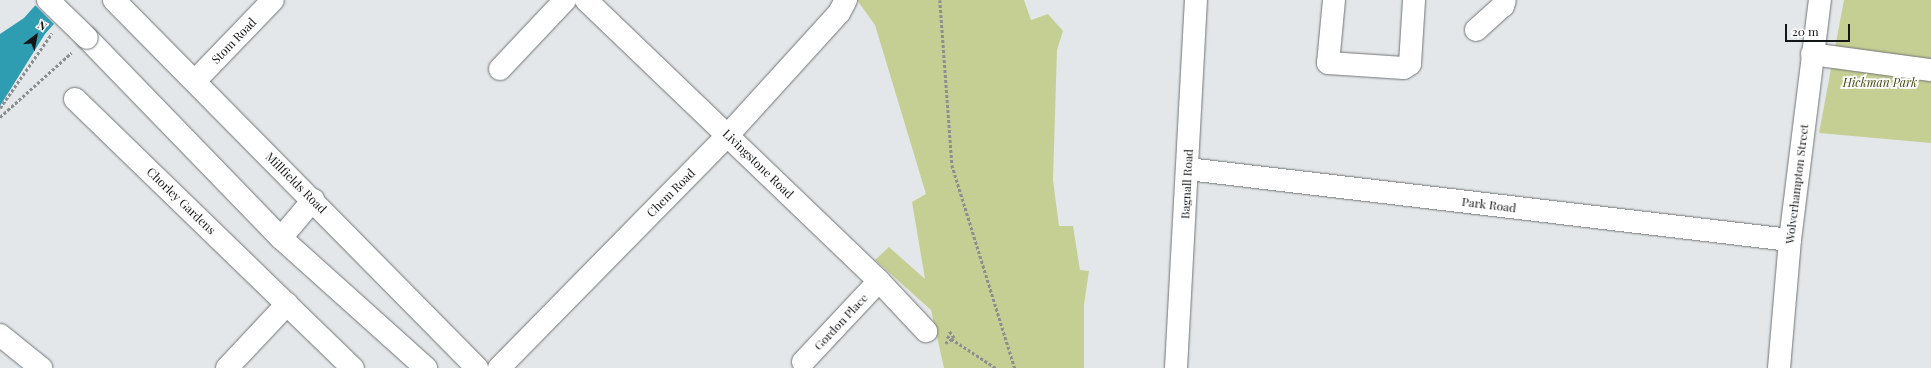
<!DOCTYPE html>
<style>
body{margin:0}
#map{position:relative;width:1931px;height:368px;overflow:hidden;background:#e4e7e9;font-family:"Playfair Display",serif}
div>[style]{position:absolute}
.green>*{inset:0;background:#c5cf94}
.water>*{inset:0;background:#2f9db1}
.pier>*{inset:0;background:#e4e7e9}
.path>*{height:2.5px;margin-top:-1.25px;transform-origin:0;background:repeating-linear-gradient(90deg,#8c8e8f 0 3px,transparent 0 5px)}
.roads{filter:drop-shadow(0 0 1px #717476) drop-shadow(0 0 1px #717476)}
.minor>*{height:22px;margin:-11px;padding:0 11px;transform-origin:11px;border-radius:11px;background:#fff}
.major>*{height:22px;margin:-11px;padding:0 11px;transform-origin:11px;border-radius:11px;background:#fff}
.bridges{filter:drop-shadow(0 0 1px #717476) drop-shadow(0 0 1px #717476)}
.major-bridge>*{height:22px;margin:-11px;padding:0 11px;transform-origin:11px;border-radius:11px;background:#fff}
span{translate:-50% -50%;white-space:nowrap;text-align:center;line-height:1.15;-webkit-text-stroke:3.5px #fff;paint-order:stroke}
.street-label{font-size:12px;color:#141516}
.park-label{font-size:12px;color:#444b12;font-style:italic}
.north{position:absolute;left:16px;top:16px;width:40px;height:40px;-webkit-text-stroke:3px #fff;paint-order:stroke;rotate:32deg;font-size:11px;font-weight:700;line-height:16px;text-align:center;color:#141516}
.north::after{content:'';display:block;margin:auto;width:14px;height:18px;background:#141516;clip-path:polygon(50% 0,100% 100%,50% 72%,0 100%)}
.scale{position:absolute;left:1785px;top:24px;width:65px;height:18px;box-sizing:border-box;border:2px solid #141516;border-top:0;padding-left:5px;font-size:12px;line-height:14px;white-space:nowrap;color:#141516;-webkit-text-stroke:3px #fff;paint-order:stroke}
</style>
<div id="map">
<div class="green">
<i style="clip-path:polygon(857px 0,1024px 0,1031px 20px,1048px 14px,1063px 31px,1057px 50px,1053px 180px,1059px 226px,1073px 226px,1080px 270px,1089px 271px,1084px 305px,1084px 368px,944px 368px,931px 310px,875px 260px,889px 247px,925px 279px,912px 202px,926px 194px,875px 25px)"></i>
<i style="clip-path:polygon(1844px 0,1931px 0,1931px 143px,1819px 133px)"></i>
</div>
<div class="water">
<i style="clip-path:polygon(40px 0,75px 0,45px 34px,0 106px,0 34px,24px 18px)"></i>
</div>
<div class="pier">
<i style="clip-path:polygon(38px 0,77px 0,55px 25px,34px 4px)"></i>
</div>
<div class="path">
<i style="left:940px;top:0;width:165px;rotate:85.8deg"></i>
<i style="left:952px;top:165px;width:213px;rotate:72.8deg"></i>
<i style="left:0;top:108px;width:91px;rotate:-55.3deg"></i>
<i style="left:0;top:117px;width:96px;rotate:-42deg"></i>
<i style="left:947px;top:336px;width:59px;rotate:33.1deg"></i>
<i style="left:945px;top:343px;width:10px;rotate:-29deg"></i>
<i style="left:954px;top:338px;width:9px;rotate:-126deg"></i>
</div>
<div class="roads">
<div class="minor">
<i style="left:586px;top:0;width:406px;rotate:43.8deg"></i>
<i style="left:879px;top:281px;width:69px;rotate:46.8deg"></i>
<i style="left:1334px;top:0;width:63px;rotate:95.4deg"></i>
<i style="left:1328px;top:63px;width:76px;rotate:3.8deg"></i>
<i style="left:1404px;top:68px;width:7px;rotate:-34deg"></i>
<i style="left:1410px;top:64px;width:64px;rotate:-86.4deg"></i>
<i style="left:1476px;top:30px;width:36px;rotate:-42deg"></i>
<i style="left:1503px;top:6px;width:6px;rotate:-72deg"></i>
<i style="left:1812px;top:54px;width:120px;rotate:7.7deg"></i>
<i style="left:500px;top:69px;width:95px;rotate:-46.7deg"></i>
<i style="left:195px;top:81px;width:112px;rotate:-46.1deg"></i>
<i style="left:75px;top:99px;width:387px;rotate:44.1deg"></i>
<i style="left:1188px;top:169px;width:606px;rotate:6.73deg"></i>
<i style="left:0;top:335px;width:53px;rotate:38.8deg"></i>
<i style="left:803px;top:362px;width:111px;rotate:-46.8deg"></i>
<i style="left:227px;top:368px;width:88px;rotate:-46.8deg"></i>
<i style="left:499px;top:368px;width:327px;rotate:-45.5deg"></i>
<i style="left:728px;top:135px;width:165px;rotate:-47.7deg"></i>
<i style="left:839px;top:13px;width:15px;rotate:-62deg"></i>
<i style="left:1176px;top:368px;width:369px;rotate:-86.9deg"></i>
</div>
<div class="major">
<i style="left:114px;top:0;width:517px;rotate:45.39deg"></i>
<i style="left:87px;top:38px;width:279px;rotate:45.9deg"></i>
<i style="left:281px;top:238px;width:195px;rotate:41.9deg"></i>
<i style="left:281px;top:238px;width:50px;rotate:-49.9deg"></i>
<i style="left:1779px;top:368px;width:128px;rotate:-85.1deg"></i>
<i style="left:1790px;top:240px;width:242px;rotate:-82.9deg"></i>
</div>
</div>
<div class="bridges">
<div class="major-bridge">
<i style="left:48px;top:0;width:54px;rotate:44.3deg"></i>
</div>
</div>
<div class="street-label">
<span style="left:234px;top:41px;rotate:-46deg">Stom Road</span>
<span style="left:758px;top:164px;rotate:44deg">Livingstone Road</span>
<span style="left:296px;top:183px;rotate:45deg">Millfields Road</span>
<span style="left:1187px;top:184px;rotate:-87deg">Bagnall Road</span>
<span style="left:1797px;top:184px;rotate:-83deg">Wolverhampton Street</span>
<span style="left:671px;top:193px;rotate:-45deg">Chem Road</span>
<span style="left:181px;top:201px;rotate:44deg">Chorley Gardens</span>
<span style="left:1489px;top:205px;rotate:7deg">Park Road</span>
<span style="left:841px;top:322px;rotate:-47deg">Gordon Place</span>
</div>
<div class="park-label">
<span style="left:1880px;top:83px">Hickman Park</span>
</div>
<div class="north">N</div>
<div class="scale">20 m</div>
</div>
